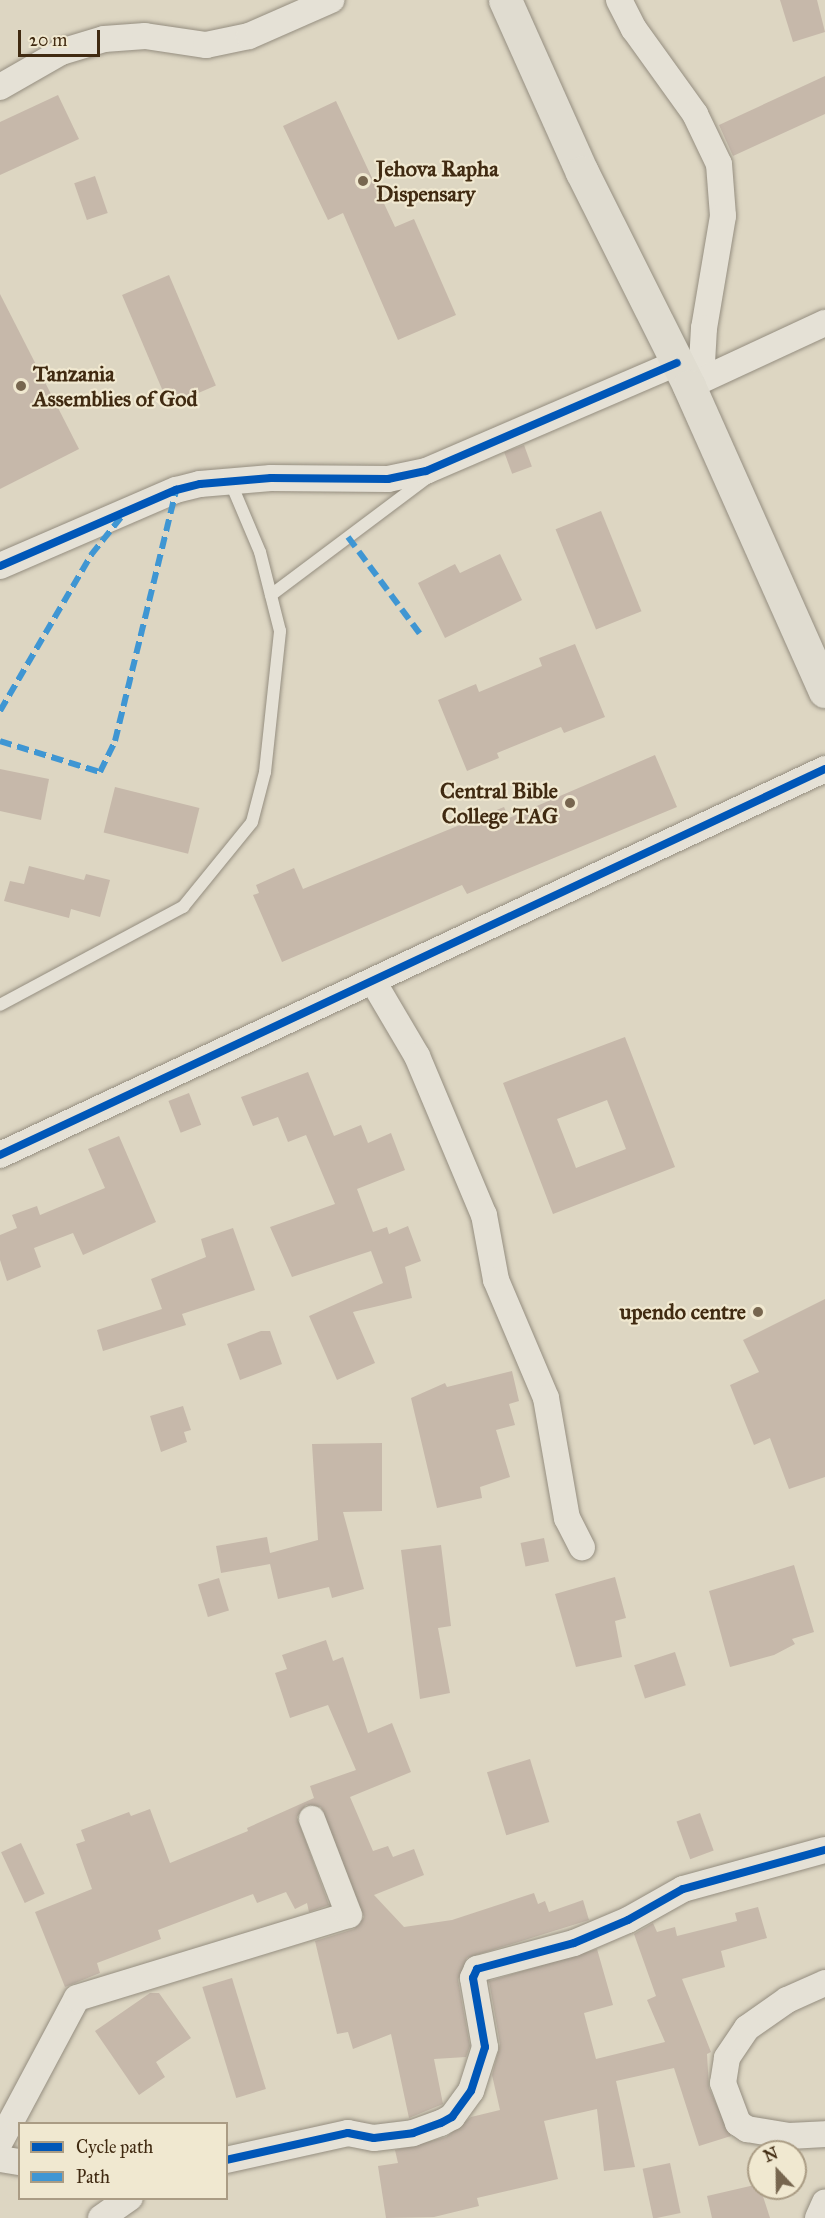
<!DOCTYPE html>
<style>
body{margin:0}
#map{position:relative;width:825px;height:2218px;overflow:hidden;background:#ddd6c2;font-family:"IM FELL Great Primer",serif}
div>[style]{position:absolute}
.building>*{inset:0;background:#c6b8aa;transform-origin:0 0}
.roads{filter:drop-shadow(0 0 2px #958e80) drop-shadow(0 0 2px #958e80)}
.service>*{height:12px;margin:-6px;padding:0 6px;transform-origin:6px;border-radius:6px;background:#e5e1d6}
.minor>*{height:26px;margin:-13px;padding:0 13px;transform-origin:13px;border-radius:13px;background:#e5e1d6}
.trunk>*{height:33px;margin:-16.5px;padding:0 16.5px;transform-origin:16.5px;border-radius:16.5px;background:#e0dcd0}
.quiet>*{height:6px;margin-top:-3px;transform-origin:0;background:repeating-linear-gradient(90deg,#3f96d3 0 12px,transparent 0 18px)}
.cycleway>*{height:8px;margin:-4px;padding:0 4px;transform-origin:4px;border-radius:4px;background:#0057b8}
.dots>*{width:16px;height:16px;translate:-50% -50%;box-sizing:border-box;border:3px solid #f0e8d0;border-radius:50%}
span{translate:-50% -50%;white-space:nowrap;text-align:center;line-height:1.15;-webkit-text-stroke:4.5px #f0e8d0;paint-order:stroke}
.poi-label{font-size:22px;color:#402a11;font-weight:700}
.left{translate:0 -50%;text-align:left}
.right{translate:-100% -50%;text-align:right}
.legend{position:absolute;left:18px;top:2122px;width:210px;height:78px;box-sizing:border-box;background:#f0e8d0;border:2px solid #aa9c84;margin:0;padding:8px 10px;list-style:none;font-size:18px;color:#402a11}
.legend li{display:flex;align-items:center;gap:12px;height:30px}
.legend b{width:30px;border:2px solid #aa9c84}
.north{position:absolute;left:747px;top:2140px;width:60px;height:60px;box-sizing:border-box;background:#f0e8d0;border:2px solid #aa9c84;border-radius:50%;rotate:338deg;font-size:16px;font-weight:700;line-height:24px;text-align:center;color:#402a11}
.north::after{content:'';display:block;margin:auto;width:21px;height:27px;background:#77664f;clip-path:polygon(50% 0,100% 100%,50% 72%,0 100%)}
.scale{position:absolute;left:18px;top:30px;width:82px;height:27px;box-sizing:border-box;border:3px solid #402a11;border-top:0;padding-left:8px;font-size:18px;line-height:21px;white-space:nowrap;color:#402a11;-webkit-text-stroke:4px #f0e8d0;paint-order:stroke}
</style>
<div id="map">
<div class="building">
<i style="clip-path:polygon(780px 0,817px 0,825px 32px,793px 42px)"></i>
<i style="clip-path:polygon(825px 76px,825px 114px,733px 156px,719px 125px)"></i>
<i style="clip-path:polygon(58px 95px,79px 139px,0 175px,0 122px)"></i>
<i style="clip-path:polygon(336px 101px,395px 227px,414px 219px,456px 315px,398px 340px,343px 213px,328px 220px,283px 126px)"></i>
<i style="left:95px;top:176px;width:39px;height:22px;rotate:71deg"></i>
<i style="left:169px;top:275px;width:120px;height:51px;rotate:67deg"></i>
<i style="clip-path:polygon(0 294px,79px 449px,0 489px)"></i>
<i style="left:524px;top:445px;width:23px;height:21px;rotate:70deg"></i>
<i style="left:601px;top:511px;width:108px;height:49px;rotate:68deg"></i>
<i style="clip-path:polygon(500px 554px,522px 600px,445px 638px,418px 583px,455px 564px,460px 573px)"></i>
<i style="clip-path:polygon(575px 644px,605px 717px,564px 733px,561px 727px,497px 753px,499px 758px,467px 771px,438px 700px,476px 684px,479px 692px,542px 666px,539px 658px)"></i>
<i style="clip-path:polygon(655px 755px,677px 807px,467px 894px,462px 885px,282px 962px,253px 895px,259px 893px,256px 885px,294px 868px,303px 889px,504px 807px,509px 818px)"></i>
<i style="clip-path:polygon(0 769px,49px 779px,41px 820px,0 811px)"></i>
<i style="left:115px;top:787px;width:87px;height:47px;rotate:14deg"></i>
<i style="clip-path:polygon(29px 866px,84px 880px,86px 874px,110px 880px,100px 917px,71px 909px,69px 918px,4px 901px,10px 881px,24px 884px)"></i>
<i style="clip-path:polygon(evenodd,625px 1037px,675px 1167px,553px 1214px,503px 1083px,625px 1037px,607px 1100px,626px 1149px,576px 1168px,557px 1119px,607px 1100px)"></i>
<i style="clip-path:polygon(308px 1072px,334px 1136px,361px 1125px,368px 1143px,391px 1133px,405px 1170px,357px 1189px,373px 1232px,387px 1227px,389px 1234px,408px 1226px,421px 1261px,405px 1267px,412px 1298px,353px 1312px,375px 1363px,337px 1380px,309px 1316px,383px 1283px,371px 1251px,292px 1277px,270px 1227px,335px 1204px,306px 1135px,288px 1142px,278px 1117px,253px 1126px,241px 1097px)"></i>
<i style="left:189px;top:1093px;width:34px;height:22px;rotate:69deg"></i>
<i style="clip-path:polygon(119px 1136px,156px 1222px,83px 1255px,73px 1233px,34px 1248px,41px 1267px,7px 1281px,0 1260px,0 1235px,17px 1228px,12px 1215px,37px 1206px,40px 1215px,105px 1188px,88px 1149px)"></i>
<i style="clip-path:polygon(233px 1228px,255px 1290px,182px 1314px,186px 1325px,103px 1351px,97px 1330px,162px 1309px,151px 1279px,206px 1257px,201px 1239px)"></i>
<i style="clip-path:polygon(825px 1299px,825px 1477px,789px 1489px,770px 1438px,754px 1445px,730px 1385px,759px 1372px,743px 1340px)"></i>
<i style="clip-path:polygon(261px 1331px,270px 1331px,282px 1364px,240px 1380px,227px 1344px)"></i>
<i style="clip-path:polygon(512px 1371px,519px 1401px,509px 1404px,515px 1425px,496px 1430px,510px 1477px,480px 1487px,482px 1498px,437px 1508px,411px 1398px,445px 1383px,447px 1387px)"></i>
<i style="clip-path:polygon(183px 1406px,191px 1430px,184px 1432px,187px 1442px,161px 1452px,150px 1416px)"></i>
<i style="clip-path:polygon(382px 1443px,382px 1511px,343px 1512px,364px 1589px,332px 1598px,329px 1587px,278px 1599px,270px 1564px,221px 1573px,216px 1546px,267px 1537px,270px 1553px,318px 1540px,312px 1444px)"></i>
<i style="left:544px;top:1538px;width:24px;height:24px;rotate:78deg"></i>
<i style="clip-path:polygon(441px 1545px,451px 1626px,438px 1628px,450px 1693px,420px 1699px,401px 1550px)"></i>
<i style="clip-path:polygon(794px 1565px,814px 1632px,792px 1639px,795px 1644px,774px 1655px,730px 1667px,709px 1591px)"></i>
<i style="clip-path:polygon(615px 1577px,626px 1618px,615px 1621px,622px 1657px,576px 1667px,555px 1594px)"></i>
<i style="left:219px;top:1578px;width:34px;height:22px;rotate:73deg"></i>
<i style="clip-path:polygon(326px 1640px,333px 1661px,343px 1657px,368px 1733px,392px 1723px,411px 1772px,350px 1797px,373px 1851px,388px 1846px,393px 1857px,414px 1849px,424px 1875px,374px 1895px,404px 1927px,452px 1920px,534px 1893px,538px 1904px,545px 1901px,549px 1912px,583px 1900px,589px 1920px,467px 1958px,458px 1980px,470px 2046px,466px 2057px,434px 2059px,443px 2104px,409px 2118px,391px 2034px,353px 2049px,348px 2032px,337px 2034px,315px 1941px,354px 1929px,364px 1917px,321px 1807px,306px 1805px,297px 1817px,329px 1905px,309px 1912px,307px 1903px,295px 1909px,286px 1892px,257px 1903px,253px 1894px,158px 1930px,161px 1939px,97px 1963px,100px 1973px,65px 1987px,35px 1912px,92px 1889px,76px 1844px,85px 1841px,81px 1830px,129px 1812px,131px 1816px,150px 1809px,170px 1863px,248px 1831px,247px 1828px,314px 1798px,310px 1786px,356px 1770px,328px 1705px,290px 1718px,275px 1673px,287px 1669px,282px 1655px)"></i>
<i style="left:675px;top:1652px;width:35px;height:43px;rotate:72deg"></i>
<i style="left:530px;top:1759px;width:66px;height:45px;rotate:73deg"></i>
<i style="left:700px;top:1813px;width:40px;height:25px;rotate:70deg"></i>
<i style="left:21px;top:1843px;width:56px;height:22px;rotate:65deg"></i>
<i style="clip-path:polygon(758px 1907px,767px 1938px,721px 1951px,725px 1967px,682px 1979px,711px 2052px,707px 2054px,709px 2088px,731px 2136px,699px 2146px,674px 2068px,616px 2081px,635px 2167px,604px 2171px,597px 2109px,544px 2121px,558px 2179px,477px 2198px,479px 2206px,434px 2217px,386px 2218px,378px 2166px,398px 2163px,395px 2150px,446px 2137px,471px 2117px,500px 2110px,492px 2075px,500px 2044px,489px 1981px,597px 1949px,613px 2005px,584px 2013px,596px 2059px,665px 2042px,647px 2000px,656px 1996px,634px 1934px,653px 1923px,657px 1932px,675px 1927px,677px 1936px,737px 1921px,735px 1913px)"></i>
<i style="left:232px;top:1978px;width:116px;height:31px;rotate:73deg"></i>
<i style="clip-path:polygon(150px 1993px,159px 1993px,191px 2038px,156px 2062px,165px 2077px,139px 2095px,95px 2031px)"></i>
<i style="left:670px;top:2163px;width:51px;height:28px;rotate:78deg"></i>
<i style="clip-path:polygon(759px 2184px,770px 2218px,712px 2218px,707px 2196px)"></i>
</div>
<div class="roads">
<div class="service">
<i style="left:271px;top:595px;width:196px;rotate:-36.9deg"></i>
<i style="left:0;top:1005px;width:208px;rotate:-28.2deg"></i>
<i style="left:183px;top:907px;width:109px;rotate:-50.9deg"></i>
<i style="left:252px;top:822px;width:52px;rotate:-75.4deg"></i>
<i style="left:265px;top:772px;width:142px;rotate:-83.9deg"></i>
<i style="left:280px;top:631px;width:81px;rotate:-104.2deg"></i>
<i style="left:260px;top:552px;width:77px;rotate:-112.9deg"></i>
</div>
<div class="minor">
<i style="left:619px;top:0;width:33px;rotate:63deg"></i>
<i style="left:634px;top:29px;width:105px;rotate:54.3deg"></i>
<i style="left:695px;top:114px;width:55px;rotate:64.4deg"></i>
<i style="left:719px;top:164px;width:52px;rotate:85.6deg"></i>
<i style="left:723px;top:216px;width:114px;rotate:99.6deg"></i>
<i style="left:704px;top:328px;width:52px;rotate:93.3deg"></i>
<i style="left:0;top:87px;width:70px;rotate:-29.8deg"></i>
<i style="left:61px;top:52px;width:45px;rotate:-16.8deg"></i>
<i style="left:104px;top:39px;width:41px;rotate:-4.2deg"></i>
<i style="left:145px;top:36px;width:62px;rotate:8.4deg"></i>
<i style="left:206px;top:45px;width:44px;rotate:-11.8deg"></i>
<i style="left:249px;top:36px;width:90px;rotate:-23.7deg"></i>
<i style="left:689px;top:386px;width:150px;rotate:-24.9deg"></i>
<i style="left:0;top:566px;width:192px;rotate:-23.4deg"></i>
<i style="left:176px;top:490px;width:25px;rotate:-14deg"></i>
<i style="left:200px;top:484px;width:71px;rotate:-4.8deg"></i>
<i style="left:271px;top:478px;width:117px;rotate:0.5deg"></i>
<i style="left:388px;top:479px;width:39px;rotate:-12deg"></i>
<i style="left:426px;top:471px;width:273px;rotate:-23.3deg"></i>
<i style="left:374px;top:983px;width:85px;rotate:59.5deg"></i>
<i style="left:417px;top:1056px;width:173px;rotate:67.2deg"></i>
<i style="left:484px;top:1215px;width:66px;rotate:79.5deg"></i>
<i style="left:496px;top:1280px;width:128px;rotate:67deg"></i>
<i style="left:546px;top:1398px;width:122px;rotate:80.1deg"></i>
<i style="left:567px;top:1518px;width:33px;rotate:63deg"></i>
<i style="left:0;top:1155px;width:911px;rotate:-25.07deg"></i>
<i style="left:825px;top:1983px;width:42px;rotate:155.9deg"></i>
<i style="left:787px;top:2000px;width:49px;rotate:145deg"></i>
<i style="left:747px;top:2028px;width:36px;rotate:124deg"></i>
<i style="left:727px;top:2058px;width:25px;rotate:99deg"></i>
<i style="left:723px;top:2083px;width:43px;rotate:69.4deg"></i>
<i style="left:738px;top:2123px;width:11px;rotate:34deg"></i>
<i style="left:747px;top:2129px;width:43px;rotate:9.5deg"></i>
<i style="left:789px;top:2136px;width:36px;rotate:-3deg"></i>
<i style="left:0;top:2142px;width:163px;rotate:-61.9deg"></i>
<i style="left:77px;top:1998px;width:284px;rotate:-17deg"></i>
<i style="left:349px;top:1915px;width:103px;rotate:-111.1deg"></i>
<i style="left:0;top:2159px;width:20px;rotate:9deg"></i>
<i style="left:226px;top:2160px;width:125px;rotate:-12.5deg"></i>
<i style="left:348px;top:2133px;width:26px;rotate:11deg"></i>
<i style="left:374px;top:2138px;width:39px;rotate:-7deg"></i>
<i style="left:413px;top:2133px;width:30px;rotate:-20deg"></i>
<i style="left:441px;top:2123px;width:13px;rotate:-29deg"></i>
<i style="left:452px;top:2117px;width:32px;rotate:-54deg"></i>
<i style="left:471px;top:2091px;width:46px;rotate:-72.3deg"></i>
<i style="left:485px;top:2047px;width:70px;rotate:-99.9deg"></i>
<i style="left:473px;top:1978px;width:10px;rotate:-66deg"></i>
<i style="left:477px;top:1969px;width:100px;rotate:-15deg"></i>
<i style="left:574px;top:1943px;width:59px;rotate:-23.1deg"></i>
<i style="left:628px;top:1920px;width:63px;rotate:-29.4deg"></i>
<i style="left:683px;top:1889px;width:147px;rotate:-15.4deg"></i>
<i style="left:101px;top:2218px;width:35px;rotate:-35deg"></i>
<i style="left:818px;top:2218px;width:17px;rotate:-66deg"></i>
</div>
<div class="trunk">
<i style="left:505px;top:0;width:188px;rotate:65.9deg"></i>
<i style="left:582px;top:172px;width:239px;rotate:63.4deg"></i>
<i style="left:689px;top:386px;width:334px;rotate:66deg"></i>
</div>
</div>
<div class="quiet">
<i style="left:348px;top:537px;width:121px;rotate:53.4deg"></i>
<i style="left:0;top:711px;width:181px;rotate:-59.7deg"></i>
<i style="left:91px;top:555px;width:50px;rotate:-51.5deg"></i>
<i style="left:0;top:741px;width:105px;rotate:17.2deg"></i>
<i style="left:100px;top:772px;width:34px;rotate:-64deg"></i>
<i style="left:115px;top:741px;width:258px;rotate:-76.3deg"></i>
</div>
<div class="cycleway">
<i style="left:0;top:566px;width:192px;rotate:-23.4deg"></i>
<i style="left:176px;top:490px;width:25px;rotate:-14deg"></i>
<i style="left:200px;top:484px;width:71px;rotate:-4.8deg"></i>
<i style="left:271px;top:478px;width:117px;rotate:0.5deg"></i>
<i style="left:388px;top:479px;width:39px;rotate:-12deg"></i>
<i style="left:426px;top:471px;width:273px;rotate:-23.3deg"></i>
<i style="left:0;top:1155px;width:911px;rotate:-25.07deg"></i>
<i style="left:226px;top:2160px;width:125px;rotate:-12.5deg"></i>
<i style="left:348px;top:2133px;width:26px;rotate:11deg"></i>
<i style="left:374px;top:2138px;width:39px;rotate:-7deg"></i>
<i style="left:413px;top:2133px;width:30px;rotate:-20deg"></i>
<i style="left:441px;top:2123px;width:13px;rotate:-29deg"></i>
<i style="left:452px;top:2117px;width:32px;rotate:-54deg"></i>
<i style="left:471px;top:2091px;width:46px;rotate:-72.3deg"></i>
<i style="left:485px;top:2047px;width:70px;rotate:-99.9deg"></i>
<i style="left:473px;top:1978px;width:10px;rotate:-66deg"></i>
<i style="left:477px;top:1969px;width:100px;rotate:-15deg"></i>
<i style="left:574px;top:1943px;width:59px;rotate:-23.1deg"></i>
<i style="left:628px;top:1920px;width:63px;rotate:-29.4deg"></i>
<i style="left:683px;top:1889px;width:147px;rotate:-15.4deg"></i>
</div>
<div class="dots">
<i style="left:363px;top:181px;background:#77664f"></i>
<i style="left:21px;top:386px;background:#77664f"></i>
<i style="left:570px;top:803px;background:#77664f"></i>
<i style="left:758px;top:1312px;background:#77664f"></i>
</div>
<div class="poi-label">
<span class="left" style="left:376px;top:181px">Jehova Rapha<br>Dispensary</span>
<span class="left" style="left:33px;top:386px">Tanzania<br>Assemblies of God</span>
<span class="right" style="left:558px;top:803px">Central Bible<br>College TAG</span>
<span class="right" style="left:746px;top:1312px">upendo centre</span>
</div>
<ul class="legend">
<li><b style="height:8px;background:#0057b8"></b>Cycle path</li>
<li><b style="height:8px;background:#3f96d3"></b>Path</li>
</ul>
<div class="north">N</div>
<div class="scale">20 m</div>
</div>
